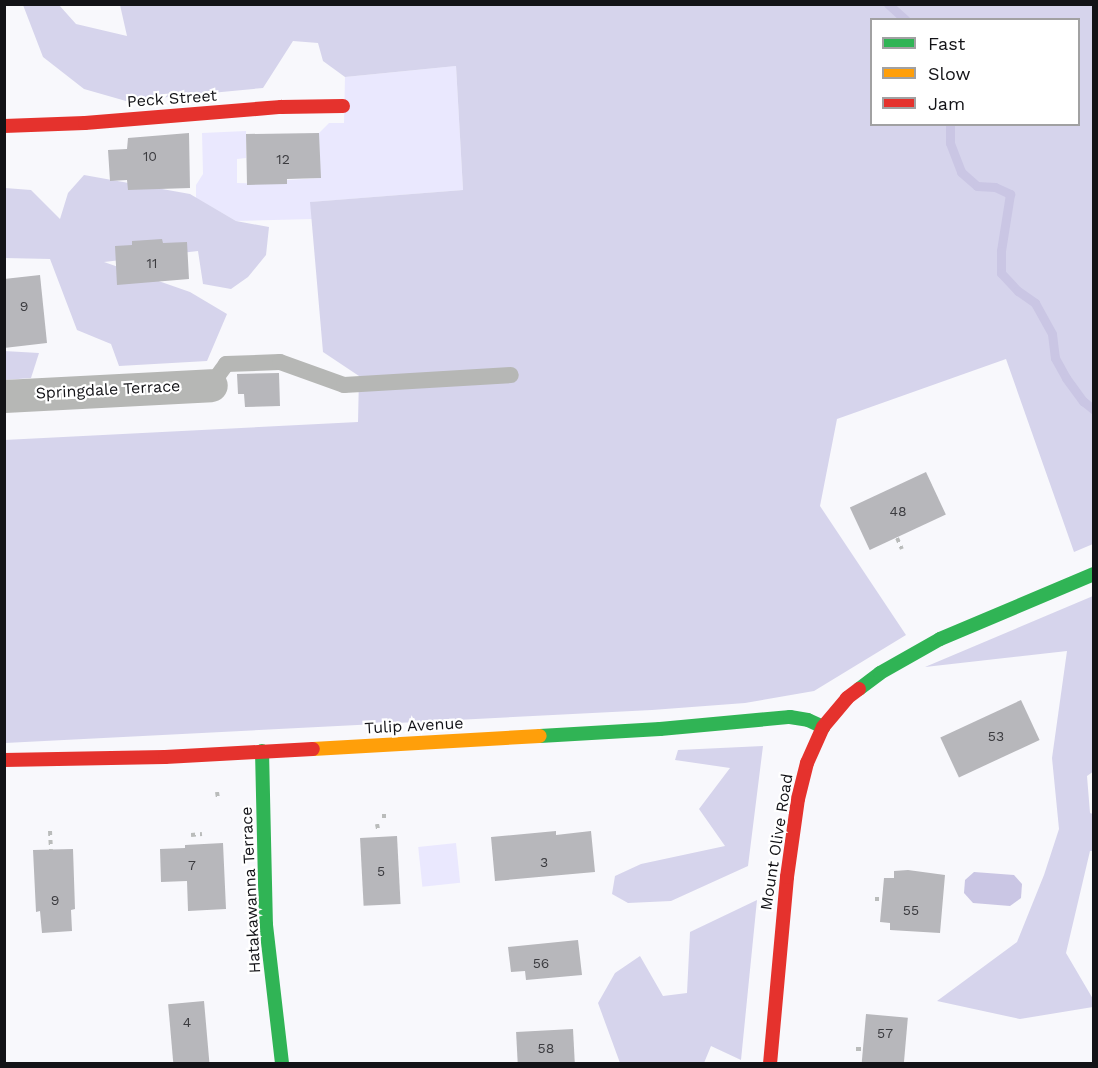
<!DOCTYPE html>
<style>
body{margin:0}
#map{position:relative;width:1098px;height:1068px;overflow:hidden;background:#f8f8fc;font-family:"Work Sans",sans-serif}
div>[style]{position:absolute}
.green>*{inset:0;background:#eae8fe;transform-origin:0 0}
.forest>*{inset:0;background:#d6d4ec}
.water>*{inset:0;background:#cac6e4}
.stream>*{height:9px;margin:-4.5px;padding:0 4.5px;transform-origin:4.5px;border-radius:4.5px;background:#cac6e4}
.building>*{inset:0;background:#b7b7bb;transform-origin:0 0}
.path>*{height:4px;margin-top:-2px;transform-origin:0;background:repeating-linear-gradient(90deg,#babcbb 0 4.5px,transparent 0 9px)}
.lane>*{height:16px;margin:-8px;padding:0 8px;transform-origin:8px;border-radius:8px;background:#b6b7b5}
.street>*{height:33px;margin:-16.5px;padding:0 16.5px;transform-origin:16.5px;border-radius:16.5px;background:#b6b7b5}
.fast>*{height:14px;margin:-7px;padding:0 7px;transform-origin:7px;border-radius:7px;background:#30b455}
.slow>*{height:14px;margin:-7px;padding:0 7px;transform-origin:7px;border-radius:7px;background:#ff9f0a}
.jam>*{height:14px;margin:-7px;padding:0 7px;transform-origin:7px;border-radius:7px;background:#e5322d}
span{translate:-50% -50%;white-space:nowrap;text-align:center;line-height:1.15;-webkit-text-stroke:4.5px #fff;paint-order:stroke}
.number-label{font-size:14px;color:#3c3c40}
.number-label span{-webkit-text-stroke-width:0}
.street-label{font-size:16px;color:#131317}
.frame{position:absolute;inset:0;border:6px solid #131317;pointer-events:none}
.legend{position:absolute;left:870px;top:18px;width:210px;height:108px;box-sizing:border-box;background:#fff;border:2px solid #a1a1a2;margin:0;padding:8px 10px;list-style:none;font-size:18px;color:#131317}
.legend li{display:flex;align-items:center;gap:12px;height:30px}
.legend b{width:30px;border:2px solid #a1a1a2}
</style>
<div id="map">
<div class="green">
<i style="clip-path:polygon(456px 66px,463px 190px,311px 202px,312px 219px,236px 221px,196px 198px,196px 185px,203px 174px,202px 133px,246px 131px,246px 158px,237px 159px,237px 183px,286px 184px,287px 180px,320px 178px,319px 133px,329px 123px,344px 123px,345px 77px)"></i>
<i style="left:456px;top:843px;width:40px;height:38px;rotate:84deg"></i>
</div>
<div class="forest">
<i style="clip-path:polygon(evenodd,23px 5px,59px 5px,76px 24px,127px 36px,120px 5px,1093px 5px,1093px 544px,1074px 552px,1006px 359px,837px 419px,820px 506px,906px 635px,814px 691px,745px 703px,652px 710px,5px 743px,4px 440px,358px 422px,359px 376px,323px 352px,310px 202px,463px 190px,456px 66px,345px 77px,323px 61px,318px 43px,293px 41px,263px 88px,126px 101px,84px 89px,43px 57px,23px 5px,872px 20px,1078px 20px,1078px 124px,872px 124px,872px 20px)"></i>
<i style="clip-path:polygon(84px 175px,190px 194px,236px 221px,269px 227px,266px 255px,248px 277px,231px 289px,203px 284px,198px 251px,104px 262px,190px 292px,227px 314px,207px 361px,119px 366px,111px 344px,77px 330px,50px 259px,5px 258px,5px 188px,31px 190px,60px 219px,68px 193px)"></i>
<i style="clip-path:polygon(4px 351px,39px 353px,31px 378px,5px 380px)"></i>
<i style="clip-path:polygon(1093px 596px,1094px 771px,1087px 776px,1090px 813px,1093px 814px,1093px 851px,1090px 851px,1066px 953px,1093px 999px,1093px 1007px,1020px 1019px,937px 1001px,1017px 942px,1044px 875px,1059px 829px,1052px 758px,1067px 651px,925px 667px)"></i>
<i style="clip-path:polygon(763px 746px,748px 866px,671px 901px,628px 903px,612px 894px,615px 876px,641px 864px,725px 846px,699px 809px,730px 768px,675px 760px,678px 750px)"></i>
<i style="clip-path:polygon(757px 900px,741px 1060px,711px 1046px,704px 1063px,620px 1063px,598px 1003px,615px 973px,640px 956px,663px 996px,687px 993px,690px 932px)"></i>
</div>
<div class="water">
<i style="clip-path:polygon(974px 872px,1014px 875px,1022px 884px,1021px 898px,1010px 906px,973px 903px,964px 893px,965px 880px)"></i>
</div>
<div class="stream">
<i style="left:888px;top:4px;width:24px;rotate:42deg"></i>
<i style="left:950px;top:124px;width:19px;rotate:90deg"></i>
<i style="left:950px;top:143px;width:31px;rotate:69deg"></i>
<i style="left:961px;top:172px;width:21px;rotate:41deg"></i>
<i style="left:977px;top:186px;width:18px;rotate:3deg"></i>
<i style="left:995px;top:187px;width:17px;rotate:25deg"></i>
<i style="left:1010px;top:194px;width:58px;rotate:99deg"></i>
<i style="left:1001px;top:251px;width:22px;rotate:90deg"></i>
<i style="left:1001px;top:273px;width:25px;rotate:47deg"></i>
<i style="left:1018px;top:291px;width:21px;rotate:35deg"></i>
<i style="left:1035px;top:303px;width:35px;rotate:61deg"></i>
<i style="left:1052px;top:334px;width:24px;rotate:83deg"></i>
<i style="left:1055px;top:358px;width:23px;rotate:61deg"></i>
<i style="left:1066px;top:378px;width:29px;rotate:54deg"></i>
<i style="left:1083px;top:401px;width:14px;rotate:39deg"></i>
</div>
<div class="building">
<i style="clip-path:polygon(189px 133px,190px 188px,128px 190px,127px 180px,110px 181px,108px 150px,127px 149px,128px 138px)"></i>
<i style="clip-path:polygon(319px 133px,321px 178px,287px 179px,287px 184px,247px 185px,246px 134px)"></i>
<i style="clip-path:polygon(162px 239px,163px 243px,187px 242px,189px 279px,117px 285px,115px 246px,132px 245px,132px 241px)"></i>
<i style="clip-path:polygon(40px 275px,47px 343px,4px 348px,4px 279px)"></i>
<i style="clip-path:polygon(279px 373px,280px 406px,245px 407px,244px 394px,238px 394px,237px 374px)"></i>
<i style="left:926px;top:472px;width:47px;height:84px;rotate:65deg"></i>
<i style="left:1021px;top:700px;width:44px;height:89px;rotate:65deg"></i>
<i style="clip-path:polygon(556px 831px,556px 835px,591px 831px,595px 872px,495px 881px,491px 837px)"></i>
<i style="left:397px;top:836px;width:68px;height:37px;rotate:87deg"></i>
<i style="clip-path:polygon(223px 843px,226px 909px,188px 911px,187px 881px,161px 882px,160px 849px,185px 848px,185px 845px)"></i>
<i style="clip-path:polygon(73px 849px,75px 909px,71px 910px,72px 931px,42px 933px,40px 911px,36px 912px,33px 850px)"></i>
<i style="clip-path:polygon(908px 870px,945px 875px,940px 933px,890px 930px,890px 923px,880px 922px,884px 878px,894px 878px,894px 871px)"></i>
<i style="clip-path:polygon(578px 940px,582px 975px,526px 980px,525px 971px,511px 972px,508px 947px)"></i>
<i style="left:204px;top:1001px;width:63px;height:36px;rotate:85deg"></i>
<i style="left:866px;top:1014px;width:42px;height:50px;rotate:5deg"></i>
<i style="left:573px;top:1029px;width:35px;height:57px;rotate:87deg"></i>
</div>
<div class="path">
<i style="left:897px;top:538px;width:12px;rotate:66deg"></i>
<i style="left:217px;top:792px;width:6px;rotate:81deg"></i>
<i style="left:382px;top:816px;width:6px"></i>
<i style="left:377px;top:824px;width:5px;rotate:79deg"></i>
<i style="left:50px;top:831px;width:19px;rotate:87deg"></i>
<i style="left:191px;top:835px;width:11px;rotate:-5deg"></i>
<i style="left:875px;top:899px;width:7px"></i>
<i style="left:856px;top:1049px;width:6px"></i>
</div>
<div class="lane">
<i style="left:211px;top:385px;width:26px;rotate:-54deg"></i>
<i style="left:226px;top:364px;width:54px;rotate:-2.1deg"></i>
<i style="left:280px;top:362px;width:68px;rotate:19.8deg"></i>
<i style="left:344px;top:385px;width:167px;rotate:-3.4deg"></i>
</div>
<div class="street">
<i style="left:4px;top:396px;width:207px;rotate:-3deg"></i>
</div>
<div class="fast">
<i style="left:859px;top:689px;width:26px;rotate:-37deg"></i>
<i style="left:880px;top:673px;width:69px;rotate:-29.5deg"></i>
<i style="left:940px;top:639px;width:167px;rotate:-22.9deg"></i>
<i style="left:540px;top:736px;width:120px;rotate:-3.3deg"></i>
<i style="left:660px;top:729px;width:131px;rotate:-5.3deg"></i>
<i style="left:790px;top:717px;width:18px;rotate:9deg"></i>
<i style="left:808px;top:720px;width:17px;rotate:25deg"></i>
<i style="left:262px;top:751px;width:174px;rotate:88.7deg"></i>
<i style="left:266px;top:925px;width:140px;rotate:83.4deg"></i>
</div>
<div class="slow">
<i style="left:313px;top:749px;width:227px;rotate:-3.3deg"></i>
</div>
<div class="jam">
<i style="left:4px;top:126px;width:81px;rotate:-2.1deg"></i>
<i style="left:85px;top:123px;width:197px;rotate:-4.7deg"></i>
<i style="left:281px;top:107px;width:62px;rotate:-0.9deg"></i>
<i style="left:4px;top:760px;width:161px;rotate:-1.1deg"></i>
<i style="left:165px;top:757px;width:148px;rotate:-3.1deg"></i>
<i style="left:770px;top:1064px;width:188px;rotate:-84.8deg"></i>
<i style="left:787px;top:877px;width:79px;rotate:-82deg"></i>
<i style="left:798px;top:799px;width:37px;rotate:-76deg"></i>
<i style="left:807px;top:763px;width:39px;rotate:-66deg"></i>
<i style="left:823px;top:727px;width:38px;rotate:-50deg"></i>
<i style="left:847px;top:698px;width:15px;rotate:-37deg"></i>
</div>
<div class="number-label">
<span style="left:150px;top:156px">10</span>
<span style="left:283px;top:159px">12</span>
<span style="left:152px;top:263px">11</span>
<span style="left:24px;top:306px">9</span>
<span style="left:898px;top:511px">48</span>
<span style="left:996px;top:736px">53</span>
<span style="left:544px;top:862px">3</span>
<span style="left:192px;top:865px">7</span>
<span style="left:381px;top:871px">5</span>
<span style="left:55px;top:900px">9</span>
<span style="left:911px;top:910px">55</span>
<span style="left:541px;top:963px">56</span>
<span style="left:187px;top:1022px">4</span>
<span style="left:885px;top:1033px">57</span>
<span style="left:546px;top:1048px">58</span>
</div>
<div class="street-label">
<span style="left:172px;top:99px;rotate:-4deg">Peck Street</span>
<span style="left:108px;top:390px;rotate:-3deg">Springdale Terrace</span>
<span style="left:414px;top:726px;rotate:-3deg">Tulip Avenue</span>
<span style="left:777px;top:842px;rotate:-81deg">Mount Olive Road</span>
<span style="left:251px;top:890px;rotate:-93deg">Hatakawanna Terrace</span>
</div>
<div class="frame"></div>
<ul class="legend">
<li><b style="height:8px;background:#30b455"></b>Fast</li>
<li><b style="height:8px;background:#ff9f0a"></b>Slow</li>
<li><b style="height:8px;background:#e5322d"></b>Jam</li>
</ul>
</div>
